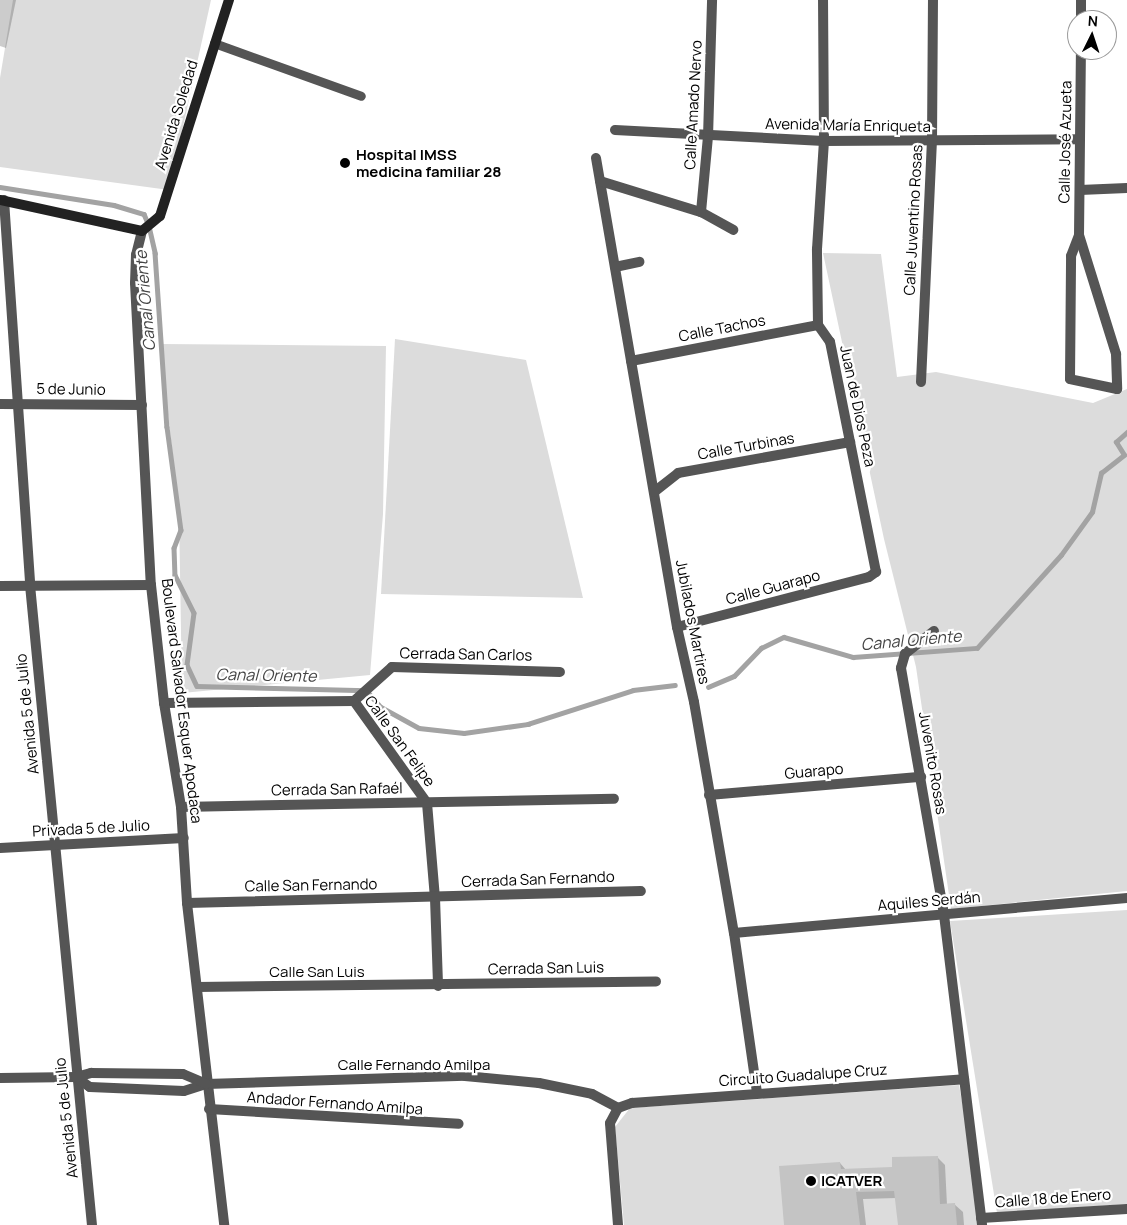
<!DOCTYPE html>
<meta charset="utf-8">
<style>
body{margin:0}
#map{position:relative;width:1127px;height:1225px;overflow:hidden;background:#fff;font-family:Manrope,sans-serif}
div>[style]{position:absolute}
.green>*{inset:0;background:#dcdcdc}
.shadow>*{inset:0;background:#0003}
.stream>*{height:4.5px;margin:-2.25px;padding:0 2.25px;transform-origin:2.25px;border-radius:2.25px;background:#a3a3a3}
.building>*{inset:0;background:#c4c4c4}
.lane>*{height:9px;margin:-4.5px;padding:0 4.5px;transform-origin:4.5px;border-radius:4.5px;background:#555}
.street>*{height:10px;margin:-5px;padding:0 5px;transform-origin:5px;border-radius:5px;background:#555}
.secondary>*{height:10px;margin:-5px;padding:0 5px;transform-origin:5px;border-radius:5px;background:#222}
.dots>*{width:14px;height:14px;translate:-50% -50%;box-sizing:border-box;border:2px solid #fff;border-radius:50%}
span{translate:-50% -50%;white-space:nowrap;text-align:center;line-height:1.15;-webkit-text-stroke:4.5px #fff;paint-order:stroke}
.street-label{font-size:15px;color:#000}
.poi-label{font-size:15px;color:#000;font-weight:700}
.left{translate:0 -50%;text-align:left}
.water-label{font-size:16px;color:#444;font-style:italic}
.north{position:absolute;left:1067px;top:10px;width:50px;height:50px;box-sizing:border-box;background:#fff;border:1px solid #999;border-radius:50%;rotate:4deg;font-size:14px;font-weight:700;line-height:20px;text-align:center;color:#000}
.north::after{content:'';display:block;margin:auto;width:18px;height:22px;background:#000;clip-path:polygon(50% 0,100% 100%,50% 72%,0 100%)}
</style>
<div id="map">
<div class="green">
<i style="clip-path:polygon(13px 0,211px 0,169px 190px,0 167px,0 78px)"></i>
<i style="clip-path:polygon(823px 253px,881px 254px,897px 377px,936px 372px,1093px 403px,1127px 389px,1127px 891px,951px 909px,916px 667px,884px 539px)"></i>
<i style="clip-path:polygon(395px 339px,526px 360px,583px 598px,381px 594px)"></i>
<i style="clip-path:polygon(160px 344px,386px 346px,383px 514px,370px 675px,182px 693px,179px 511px)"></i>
<i style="clip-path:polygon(1127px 910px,1127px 1204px,997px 1213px,950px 921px)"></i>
<i style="clip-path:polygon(959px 1085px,984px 1225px,624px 1225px,615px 1127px,630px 1108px)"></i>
</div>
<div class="shadow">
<i style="clip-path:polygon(0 0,16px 0,6px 48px,0 46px)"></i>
<i style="clip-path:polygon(937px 1157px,945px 1165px,947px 1205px,954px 1204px,963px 1212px,964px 1225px,900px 1225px,896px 1198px,863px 1199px,866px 1225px,785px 1225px,840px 1163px,846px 1170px,894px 1168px)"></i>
</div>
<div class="stream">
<i style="left:0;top:187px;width:115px;rotate:9deg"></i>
<i style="left:114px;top:205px;width:31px;rotate:17deg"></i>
<i style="left:144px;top:214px;width:13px;rotate:67deg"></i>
<i style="left:149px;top:226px;width:28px;rotate:77deg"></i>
<i style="left:155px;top:253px;width:174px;rotate:86.1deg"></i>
<i style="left:167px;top:427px;width:104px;rotate:82.3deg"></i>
<i style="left:181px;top:530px;width:19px;rotate:111deg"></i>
<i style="left:174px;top:548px;width:27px;rotate:88deg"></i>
<i style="left:175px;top:575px;width:42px;rotate:63.4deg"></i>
<i style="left:194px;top:613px;width:52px;rotate:97.7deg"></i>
<i style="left:187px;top:665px;width:23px;rotate:65deg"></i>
<i style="left:197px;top:686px;width:169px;rotate:1.4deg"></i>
<i style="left:366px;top:690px;width:23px;rotate:49deg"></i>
<i style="left:381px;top:707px;width:43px;rotate:28.9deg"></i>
<i style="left:419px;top:728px;width:45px;rotate:6.3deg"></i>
<i style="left:464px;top:733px;width:65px;rotate:-8deg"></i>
<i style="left:528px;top:724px;width:110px;rotate:-17.9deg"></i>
<i style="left:633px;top:690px;width:42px;rotate:-6.8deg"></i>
<i style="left:708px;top:687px;width:28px;rotate:-23deg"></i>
<i style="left:734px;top:676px;width:39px;rotate:-46deg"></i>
<i style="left:761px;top:648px;width:25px;rotate:-26deg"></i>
<i style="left:784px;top:637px;width:72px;rotate:16.2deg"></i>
<i style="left:853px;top:657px;width:124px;rotate:-4.2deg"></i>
<i style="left:977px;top:648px;width:125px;rotate:-47.9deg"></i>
<i style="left:1061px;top:555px;width:53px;rotate:-54.2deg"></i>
<i style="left:1092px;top:512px;width:40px;rotate:-77deg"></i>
<i style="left:1101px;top:473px;width:29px;rotate:-38deg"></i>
<i style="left:1124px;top:455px;width:15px;rotate:-122deg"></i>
<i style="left:1116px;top:442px;width:15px;rotate:-42deg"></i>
</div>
<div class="building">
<i style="clip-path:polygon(938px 1156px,940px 1204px,955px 1203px,957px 1225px,898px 1225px,894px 1191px,856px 1192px,860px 1225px,784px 1225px,779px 1166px,840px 1162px,841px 1169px,892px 1167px,892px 1157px)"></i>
</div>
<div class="lane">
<i style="left:214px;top:43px;width:156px;rotate:19.8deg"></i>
</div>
<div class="street">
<i style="left:1081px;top:20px;width:20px;rotate:-90deg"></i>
<i style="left:615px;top:130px;width:209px;rotate:3deg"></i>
<i style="left:824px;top:141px;width:256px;rotate:-0.4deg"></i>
<i style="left:596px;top:158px;width:476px;rotate:80.2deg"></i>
<i style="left:677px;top:627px;width:77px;rotate:77.2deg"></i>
<i style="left:694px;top:702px;width:234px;rotate:80.2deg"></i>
<i style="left:734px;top:933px;width:162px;rotate:81.8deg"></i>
<i style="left:600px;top:181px;width:106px;rotate:17.1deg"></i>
<i style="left:701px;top:212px;width:37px;rotate:29deg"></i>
<i style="left:1080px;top:190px;width:47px;rotate:-2.4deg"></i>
<i style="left:4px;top:200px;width:386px;rotate:86.1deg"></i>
<i style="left:30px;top:585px;width:643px;rotate:84.47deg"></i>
<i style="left:701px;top:212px;width:75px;rotate:-84.7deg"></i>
<i style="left:708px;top:137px;width:137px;rotate:-88.3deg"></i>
<i style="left:142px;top:231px;width:25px;rotate:104deg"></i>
<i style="left:136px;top:255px;width:28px;rotate:92deg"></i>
<i style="left:135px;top:283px;width:302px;rotate:87deg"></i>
<i style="left:151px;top:585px;width:119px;rotate:83.7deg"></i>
<i style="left:164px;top:703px;width:105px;rotate:80.7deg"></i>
<i style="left:181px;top:807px;width:96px;rotate:86.4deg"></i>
<i style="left:187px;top:903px;width:324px;rotate:83.4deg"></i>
<i style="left:1079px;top:235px;width:125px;rotate:72.7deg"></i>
<i style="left:1116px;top:354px;width:35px;rotate:88deg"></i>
<i style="left:1117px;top:389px;width:48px;rotate:-168deg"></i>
<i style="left:1070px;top:379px;width:123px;rotate:-89.5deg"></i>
<i style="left:1071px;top:256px;width:22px;rotate:-69deg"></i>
<i style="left:1079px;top:235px;width:185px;rotate:-89.4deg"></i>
<i style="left:615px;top:267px;width:25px;rotate:-12deg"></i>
<i style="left:631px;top:361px;width:190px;rotate:-10.9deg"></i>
<i style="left:921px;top:382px;width:241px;rotate:-87.4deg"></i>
<i style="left:932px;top:141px;width:141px;rotate:-89.6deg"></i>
<i style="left:0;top:404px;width:142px;rotate:0.4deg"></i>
<i style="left:654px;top:492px;width:31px;rotate:-38deg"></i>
<i style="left:678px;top:473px;width:175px;rotate:-10.2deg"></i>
<i style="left:0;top:586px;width:151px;rotate:-0.4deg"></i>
<i style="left:677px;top:627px;width:198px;rotate:-14.6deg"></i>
<i style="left:869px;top:577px;width:9px;rotate:-36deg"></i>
<i style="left:876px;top:572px;width:235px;rotate:-101.3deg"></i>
<i style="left:830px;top:342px;width:21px;rotate:-125deg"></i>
<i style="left:818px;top:325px;width:76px;rotate:-90.8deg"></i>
<i style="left:817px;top:249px;width:108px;rotate:-86.3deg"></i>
<i style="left:824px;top:141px;width:141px;rotate:-90.4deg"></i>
<i style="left:934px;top:631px;width:37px;rotate:142deg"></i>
<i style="left:905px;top:654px;width:15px;rotate:106deg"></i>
<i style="left:901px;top:668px;width:251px;rotate:80.1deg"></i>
<i style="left:944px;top:915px;width:312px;rotate:83deg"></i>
<i style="left:354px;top:701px;width:125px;rotate:54.4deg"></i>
<i style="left:427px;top:803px;width:95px;rotate:85.2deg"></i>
<i style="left:435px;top:898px;width:88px;rotate:88deg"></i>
<i style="left:354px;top:701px;width:51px;rotate:-41.8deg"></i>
<i style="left:392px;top:667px;width:168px;rotate:1.7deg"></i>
<i style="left:164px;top:703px;width:190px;rotate:-0.6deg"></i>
<i style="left:709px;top:795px;width:213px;rotate:-4.9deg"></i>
<i style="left:181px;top:807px;width:433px;rotate:-1.1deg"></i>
<i style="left:0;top:848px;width:184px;rotate:-3.1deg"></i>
<i style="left:187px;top:903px;width:454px;rotate:-1.5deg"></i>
<i style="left:734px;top:933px;width:395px;rotate:-5.1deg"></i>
<i style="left:197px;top:987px;width:459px;rotate:-0.7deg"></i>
<i style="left:76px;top:1077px;width:17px;rotate:36deg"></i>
<i style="left:90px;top:1087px;width:94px;rotate:2.4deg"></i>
<i style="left:184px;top:1091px;width:23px;rotate:-18deg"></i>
<i style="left:206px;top:1084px;width:259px;rotate:-1.8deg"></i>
<i style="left:465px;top:1076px;width:74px;rotate:5.4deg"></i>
<i style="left:539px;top:1083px;width:54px;rotate:11.7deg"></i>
<i style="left:592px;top:1094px;width:30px;rotate:28deg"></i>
<i style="left:0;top:1078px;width:76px;rotate:-0.8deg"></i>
<i style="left:76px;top:1077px;width:16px;rotate:-15deg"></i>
<i style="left:91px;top:1073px;width:92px;rotate:0.6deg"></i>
<i style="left:183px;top:1074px;width:25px;rotate:23deg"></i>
<i style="left:209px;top:1109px;width:250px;rotate:3.4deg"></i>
<i style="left:981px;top:1218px;width:146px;rotate:-3.5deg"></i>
<i style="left:618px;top:1225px;width:102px;rotate:-94.5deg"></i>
<i style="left:610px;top:1123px;width:17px;rotate:-62deg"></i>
<i style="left:618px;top:1108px;width:15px;rotate:-20deg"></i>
<i style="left:632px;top:1103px;width:333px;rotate:-4.1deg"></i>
</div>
<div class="secondary">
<i style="left:0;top:200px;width:145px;rotate:12.3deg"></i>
<i style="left:142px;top:231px;width:23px;rotate:-40deg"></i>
<i style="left:160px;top:216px;width:227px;rotate:-72.3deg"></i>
</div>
<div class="dots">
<i style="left:345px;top:163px;background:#000"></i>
<i style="left:811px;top:1181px;background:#000"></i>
</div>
<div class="street-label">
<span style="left:693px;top:105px;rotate:-87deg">Calle Amado Nervo</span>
<span style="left:176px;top:115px;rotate:-73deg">Avenida Soledad</span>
<span style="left:848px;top:125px;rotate:1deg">Avenida María Enriqueta</span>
<span style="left:1065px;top:142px;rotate:-89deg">Calle José Azueta</span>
<span style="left:913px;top:220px;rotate:-87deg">Calle Juventino Rosas</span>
<span style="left:722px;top:328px;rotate:-11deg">Calle Tachos</span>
<span style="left:71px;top:389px;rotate:1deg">5 de Junio</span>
<span style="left:858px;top:406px;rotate:78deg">Juan de Dios Peza</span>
<span style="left:746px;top:446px;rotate:-10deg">Calle Turbinas</span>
<span style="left:773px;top:587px;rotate:-15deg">Calle Guarapo</span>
<span style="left:693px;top:622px;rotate:79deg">Jubilados Martires</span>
<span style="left:466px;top:654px;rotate:1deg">Cerrada San Carlos</span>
<span style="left:182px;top:701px;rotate:83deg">Boulevard Salvador Esquer Apodaca</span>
<span style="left:27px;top:714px;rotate:-96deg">Avenida 5 de Julio</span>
<span style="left:400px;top:741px;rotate:54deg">Calle San Felipe</span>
<span style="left:933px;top:763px;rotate:80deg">Juvenito Rosas</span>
<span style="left:814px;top:771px;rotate:-5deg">Guarapo</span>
<span style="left:337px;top:789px;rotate:-1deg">Cerrada San Rafaél</span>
<span style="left:91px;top:828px;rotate:-3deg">Privada 5 de Julio</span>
<span style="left:538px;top:879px;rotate:-2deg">Cerrada San Fernando</span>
<span style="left:311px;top:885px;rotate:-1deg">Calle San Fernando</span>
<span style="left:929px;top:901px;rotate:-5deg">Aquiles Serdán</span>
<span style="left:546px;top:968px;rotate:-1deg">Cerrada San Luis</span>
<span style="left:317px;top:972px">Calle San Luis</span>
<span style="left:414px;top:1065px">Calle Fernando Amilpa</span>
<span style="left:803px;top:1075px;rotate:-4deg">Circuito Guadalupe Cruz</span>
<span style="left:335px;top:1103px;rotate:4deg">Andador Fernando Amilpa</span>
<span style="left:66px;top:1118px;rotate:-96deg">Avenida 5 de Julio</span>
<span style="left:1053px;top:1198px;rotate:-4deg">Calle 18 de Enero</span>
</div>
<div class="poi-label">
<span class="left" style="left:356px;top:163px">Hospital IMSS<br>medicina familiar 28</span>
<span class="left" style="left:821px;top:1181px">ICATVER</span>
</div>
<div class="water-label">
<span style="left:145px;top:301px;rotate:-95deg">Canal Oriente</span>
<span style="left:911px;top:640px;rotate:-5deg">Canal Oriente</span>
<span style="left:266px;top:675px;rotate:1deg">Canal Oriente</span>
</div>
<div class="north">N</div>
</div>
